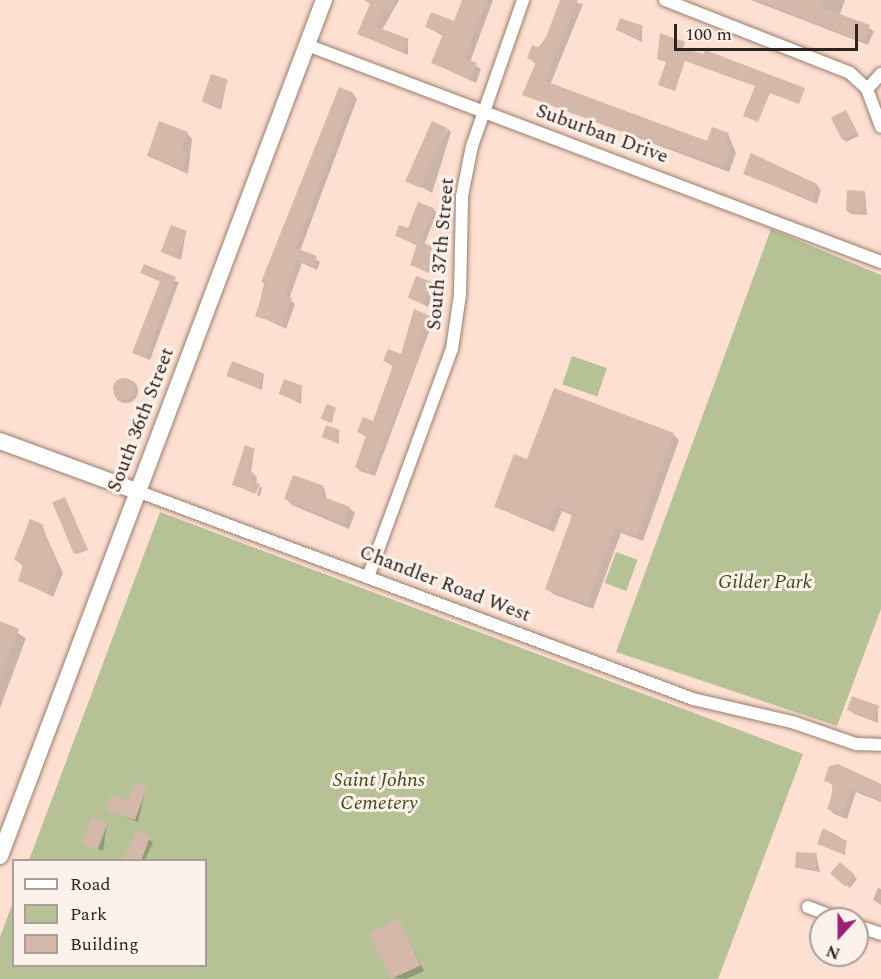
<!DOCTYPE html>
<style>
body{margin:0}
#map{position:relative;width:881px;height:979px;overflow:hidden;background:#fde0d1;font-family:Spectral,serif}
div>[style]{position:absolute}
.green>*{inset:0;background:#b6c296;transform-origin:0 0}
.shadow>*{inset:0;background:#0003}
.round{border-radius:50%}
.building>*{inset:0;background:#d4b8aa;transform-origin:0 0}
.roads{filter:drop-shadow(0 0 2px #987e70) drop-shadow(0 0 2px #987e70)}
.minor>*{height:12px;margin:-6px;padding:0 6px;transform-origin:6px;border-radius:6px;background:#fff}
.secondary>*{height:16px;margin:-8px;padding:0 8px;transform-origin:8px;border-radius:8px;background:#fff}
span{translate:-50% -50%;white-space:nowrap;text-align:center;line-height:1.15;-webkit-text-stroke:6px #fdf1eb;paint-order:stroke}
.street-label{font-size:20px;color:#2d221d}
.park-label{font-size:20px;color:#404c15;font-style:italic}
.legend{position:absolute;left:12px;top:859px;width:195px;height:108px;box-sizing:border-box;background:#fdf1eb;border:2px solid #aa9e99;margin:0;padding:8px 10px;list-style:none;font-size:18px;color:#2d221d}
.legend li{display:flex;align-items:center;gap:12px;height:30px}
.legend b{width:30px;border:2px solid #aa9e99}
.north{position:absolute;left:809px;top:907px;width:60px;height:60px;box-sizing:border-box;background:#fdf1eb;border:2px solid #aa9e99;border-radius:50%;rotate:201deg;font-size:16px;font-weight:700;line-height:24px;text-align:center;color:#2d221d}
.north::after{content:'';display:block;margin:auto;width:21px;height:27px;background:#9d2076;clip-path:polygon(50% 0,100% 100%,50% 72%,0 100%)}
.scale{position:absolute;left:674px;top:24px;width:184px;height:27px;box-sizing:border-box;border:3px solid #2d221d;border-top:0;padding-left:8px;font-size:18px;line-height:21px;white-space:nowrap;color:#2d221d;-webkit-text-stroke:4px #fdf1eb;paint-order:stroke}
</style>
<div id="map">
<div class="green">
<i style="clip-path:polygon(771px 229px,881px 275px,881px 609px,837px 726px,616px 652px)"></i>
<i style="left:572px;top:356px;width:37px;height:30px;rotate:19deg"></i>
<i style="clip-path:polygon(160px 512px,803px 754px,718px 979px,0 979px,0 937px,13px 902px,14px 966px,206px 966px,206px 860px,29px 860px)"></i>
<i style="left:616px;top:552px;width:23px;height:33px;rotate:20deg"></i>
</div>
<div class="shadow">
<i style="clip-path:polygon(372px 0,399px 0,382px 30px,408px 40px,408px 55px,358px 34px)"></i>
<i style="clip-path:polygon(471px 0,493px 0,470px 62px,481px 69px,476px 83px,433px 63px,443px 36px,427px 27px,455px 23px)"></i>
<i style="clip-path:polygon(561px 0,583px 4px,550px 85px,708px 143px,728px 134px,736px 153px,729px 172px,524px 95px,536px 64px,529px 58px,547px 37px)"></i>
<i style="clip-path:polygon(751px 0,845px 0,840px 14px,874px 31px,868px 45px)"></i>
<i style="clip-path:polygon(642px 27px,642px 42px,617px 30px)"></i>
<i style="clip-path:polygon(227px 81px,221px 110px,202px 101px)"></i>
<i style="clip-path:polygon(353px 94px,357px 99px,300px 251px,320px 262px,317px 270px,302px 263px,289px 299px,295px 304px,286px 329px,257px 315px,268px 266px)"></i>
<i style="clip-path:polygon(845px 112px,859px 136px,846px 142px,843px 139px)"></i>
<i style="clip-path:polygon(448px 129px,451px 132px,432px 193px,415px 183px)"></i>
<i style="clip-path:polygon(187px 133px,192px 139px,188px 174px,148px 156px)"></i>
<i style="clip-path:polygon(745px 174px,817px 185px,821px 190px,817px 204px)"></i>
<i style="clip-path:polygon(865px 192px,867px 215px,851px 214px,847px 211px)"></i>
<i style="clip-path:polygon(433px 209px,437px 212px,424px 245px,437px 252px,429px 273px,411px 265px,418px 246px,397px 236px)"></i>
<i style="clip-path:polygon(186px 232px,181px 260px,163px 252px)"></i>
<i style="clip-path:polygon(142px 273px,179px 282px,150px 360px,134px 353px,161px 282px)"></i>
<i style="clip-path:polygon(417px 278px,435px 287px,428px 307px,410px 298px)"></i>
<i style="clip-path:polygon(429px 317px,433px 321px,375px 476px,360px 471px,356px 467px,367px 438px,359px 432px,373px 423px,394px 367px,385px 361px,402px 356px)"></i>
<i style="clip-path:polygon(264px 374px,262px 390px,228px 376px)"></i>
<i class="round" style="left:114px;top:379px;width:24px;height:24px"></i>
<i style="clip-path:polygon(302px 388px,301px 404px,280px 393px)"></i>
<i style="clip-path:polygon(335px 409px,332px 423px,324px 420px)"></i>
<i style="clip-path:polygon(339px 432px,339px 444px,324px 436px)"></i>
<i style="clip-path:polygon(673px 434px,679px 440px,643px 541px,621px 533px,593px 609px,553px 594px,547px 589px,574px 516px,562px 511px,554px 532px,496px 507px,528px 461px)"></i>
<i style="clip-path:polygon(254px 450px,251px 473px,257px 477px,255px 494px,233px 484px)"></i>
<i style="clip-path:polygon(294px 477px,324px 488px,327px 500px,349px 508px,355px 513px,349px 529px,292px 505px,286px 499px)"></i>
<i style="clip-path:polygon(260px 486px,262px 488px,260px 496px,257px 495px)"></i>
<i style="clip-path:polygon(66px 500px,88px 550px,77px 554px,76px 553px)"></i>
<i style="clip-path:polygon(41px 525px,63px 573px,53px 597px,19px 580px,24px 567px,16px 560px)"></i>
<i style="clip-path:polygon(0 623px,26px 638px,0 708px)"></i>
<i style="clip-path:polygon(853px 698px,878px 708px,878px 723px,852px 713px)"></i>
<i style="clip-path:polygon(826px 780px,881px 785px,881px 802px,856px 792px,847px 819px,834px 814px,829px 809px,833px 786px)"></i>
<i style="clip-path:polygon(146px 788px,138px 822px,108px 810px,129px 802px)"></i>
<i style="clip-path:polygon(107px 824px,103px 851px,85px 843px)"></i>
<i style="clip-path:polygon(136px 833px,153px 842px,145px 860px,125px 860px)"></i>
<i style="clip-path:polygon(846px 843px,845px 855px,819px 844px)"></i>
<i style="clip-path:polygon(816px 854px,820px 872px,798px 868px)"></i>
<i style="clip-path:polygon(854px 876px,857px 879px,850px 888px,836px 877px)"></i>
<i style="clip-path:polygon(878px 888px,881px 889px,881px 905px,873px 900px)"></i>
<i style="clip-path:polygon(399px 921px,424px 971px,406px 979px,391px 978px)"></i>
</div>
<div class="building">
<i style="clip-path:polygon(364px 0,395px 0,391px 11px,384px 9px,377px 27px,409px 39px,404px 52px,357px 34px,370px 4px)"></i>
<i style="clip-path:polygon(462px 0,487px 0,465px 58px,477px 63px,470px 79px,431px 63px,443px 34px,425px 27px,431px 12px,454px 21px)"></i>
<i style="clip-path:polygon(560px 0,578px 0,545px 81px,707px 141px,712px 127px,729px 133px,724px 145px,731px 147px,724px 167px,522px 95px,536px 62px,527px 58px,532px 45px,539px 48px,546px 37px)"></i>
<i style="clip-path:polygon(756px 0,823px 0,820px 7px,870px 25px,864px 42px)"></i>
<i style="left:620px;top:18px;width:24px;height:13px;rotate:19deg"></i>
<i style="clip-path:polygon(660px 33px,685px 42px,683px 48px,703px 54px,705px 50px,805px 88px,799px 104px,770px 93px,758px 122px,743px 116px,755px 86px,685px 61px,675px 91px,658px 85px,666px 62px,657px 59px)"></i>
<i style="left:211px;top:74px;width:18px;height:29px;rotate:19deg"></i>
<i style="clip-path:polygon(339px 87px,354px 93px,296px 248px,317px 256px,313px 266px,297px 260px,284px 296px,292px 298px,282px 325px,255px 316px,266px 284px,261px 282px)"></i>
<i style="left:846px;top:110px;width:25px;height:17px;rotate:63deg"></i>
<i style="clip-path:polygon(159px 121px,188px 132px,181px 150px,188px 153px,182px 169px,147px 156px)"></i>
<i style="left:432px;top:121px;width:17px;height:66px;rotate:24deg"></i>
<i style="clip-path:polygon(751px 153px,817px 184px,812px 200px,743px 174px)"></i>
<i style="left:847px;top:190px;width:18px;height:21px;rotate:3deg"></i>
<i style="clip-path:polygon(418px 202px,434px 208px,421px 242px,434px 247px,426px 271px,410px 265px,417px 244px,395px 236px,399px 225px,408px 228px)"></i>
<i style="left:171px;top:225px;width:17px;height:29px;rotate:21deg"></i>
<i style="clip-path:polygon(144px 264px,176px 277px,146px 358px,132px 353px,160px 281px,140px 273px)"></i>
<i style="left:416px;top:276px;width:17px;height:23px;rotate:21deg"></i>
<i style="clip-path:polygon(414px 309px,430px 316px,417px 348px,422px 350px,371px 473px,355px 467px,366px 436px,357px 432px,363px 417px,373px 421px,393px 365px,383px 361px,388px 349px,401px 354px)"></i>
<i style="left:232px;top:361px;width:34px;height:16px;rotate:21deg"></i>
<i class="round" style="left:113px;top:378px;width:22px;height:22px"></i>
<i style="left:284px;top:379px;width:20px;height:16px;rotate:20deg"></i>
<i style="clip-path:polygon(554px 388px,674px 433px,637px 536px,615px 528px,587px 604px,545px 589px,573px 513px,556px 506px,549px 527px,494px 507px,514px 454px,527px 459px)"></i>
<i style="left:327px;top:404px;width:10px;height:16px;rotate:24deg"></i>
<i style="left:326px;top:425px;width:15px;height:13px;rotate:20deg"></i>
<i style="clip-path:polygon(245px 445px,255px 449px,248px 470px,254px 473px,251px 481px,260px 484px,256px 493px,232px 485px)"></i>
<i style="clip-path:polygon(293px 475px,324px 486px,321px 496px,350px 507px,344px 524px,284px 499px)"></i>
<i style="left:65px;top:497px;width:56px;height:14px;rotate:67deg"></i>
<i style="clip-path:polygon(30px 519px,42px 524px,58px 567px,47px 593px,18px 581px,23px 564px,14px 560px)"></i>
<i style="clip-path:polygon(0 621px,19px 629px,1px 677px,0 677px)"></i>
<i style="left:852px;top:696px;width:29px;height:15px;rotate:20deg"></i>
<i style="clip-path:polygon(838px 764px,881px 784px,881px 800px,851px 788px,842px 815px,827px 809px,833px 793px,832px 783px,824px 781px,829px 766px)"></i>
<i style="clip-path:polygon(135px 782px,147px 787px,135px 820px,106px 810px,111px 795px,128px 800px)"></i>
<i style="left:92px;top:817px;width:17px;height:28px;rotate:21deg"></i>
<i style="clip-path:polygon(823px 828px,847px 841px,843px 854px,817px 844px)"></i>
<i style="clip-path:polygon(136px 831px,150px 837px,141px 861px,123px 861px)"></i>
<i style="left:796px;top:852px;width:21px;height:16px;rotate:3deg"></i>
<i style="left:840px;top:862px;width:20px;height:15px;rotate:41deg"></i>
<i style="left:399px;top:919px;width:51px;height:33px;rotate:65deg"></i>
</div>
<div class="roads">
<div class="minor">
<i style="left:665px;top:0;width:199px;rotate:21.5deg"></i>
<i style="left:850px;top:73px;width:23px;rotate:43deg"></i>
<i style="left:867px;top:89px;width:40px;rotate:69.8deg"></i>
<i style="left:307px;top:45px;width:614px;rotate:20.71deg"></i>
<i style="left:867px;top:89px;width:21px;rotate:-47deg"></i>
<i style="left:137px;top:491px;width:594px;rotate:20.51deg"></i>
<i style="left:693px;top:699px;width:102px;rotate:13.1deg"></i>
<i style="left:792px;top:722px;width:68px;rotate:19deg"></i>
<i style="left:856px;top:744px;width:25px;rotate:2deg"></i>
<i style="left:368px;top:577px;width:243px;rotate:-69.8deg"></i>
<i style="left:452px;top:349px;width:55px;rotate:-81.6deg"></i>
<i style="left:460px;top:295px;width:99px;rotate:-88.8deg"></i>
<i style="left:462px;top:196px;width:51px;rotate:-78.7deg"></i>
<i style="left:472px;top:146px;width:155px;rotate:-70.7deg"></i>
<i style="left:808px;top:907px;width:33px;rotate:21deg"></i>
<i style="left:857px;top:926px;width:25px;rotate:18deg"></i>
</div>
<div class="secondary">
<i style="left:0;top:441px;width:146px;rotate:20.1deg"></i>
<i style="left:0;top:856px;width:915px;rotate:-69.27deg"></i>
</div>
</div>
<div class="street-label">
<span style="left:602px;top:134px;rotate:20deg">Suburban Drive</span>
<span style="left:441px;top:254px;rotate:-85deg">South 37th Street</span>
<span style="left:141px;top:420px;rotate:-69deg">South 36th Street</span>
<span style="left:445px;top:584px;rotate:21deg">Chandler Road West</span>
</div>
<div class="park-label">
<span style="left:765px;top:582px">Gilder Park</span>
<span style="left:379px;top:792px">Saint Johns<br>Cemetery</span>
</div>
<ul class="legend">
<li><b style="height:8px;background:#fff"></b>Road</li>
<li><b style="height:16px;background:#b6c296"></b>Park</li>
<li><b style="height:16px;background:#d4b8aa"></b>Building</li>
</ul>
<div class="north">N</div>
<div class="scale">100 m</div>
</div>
